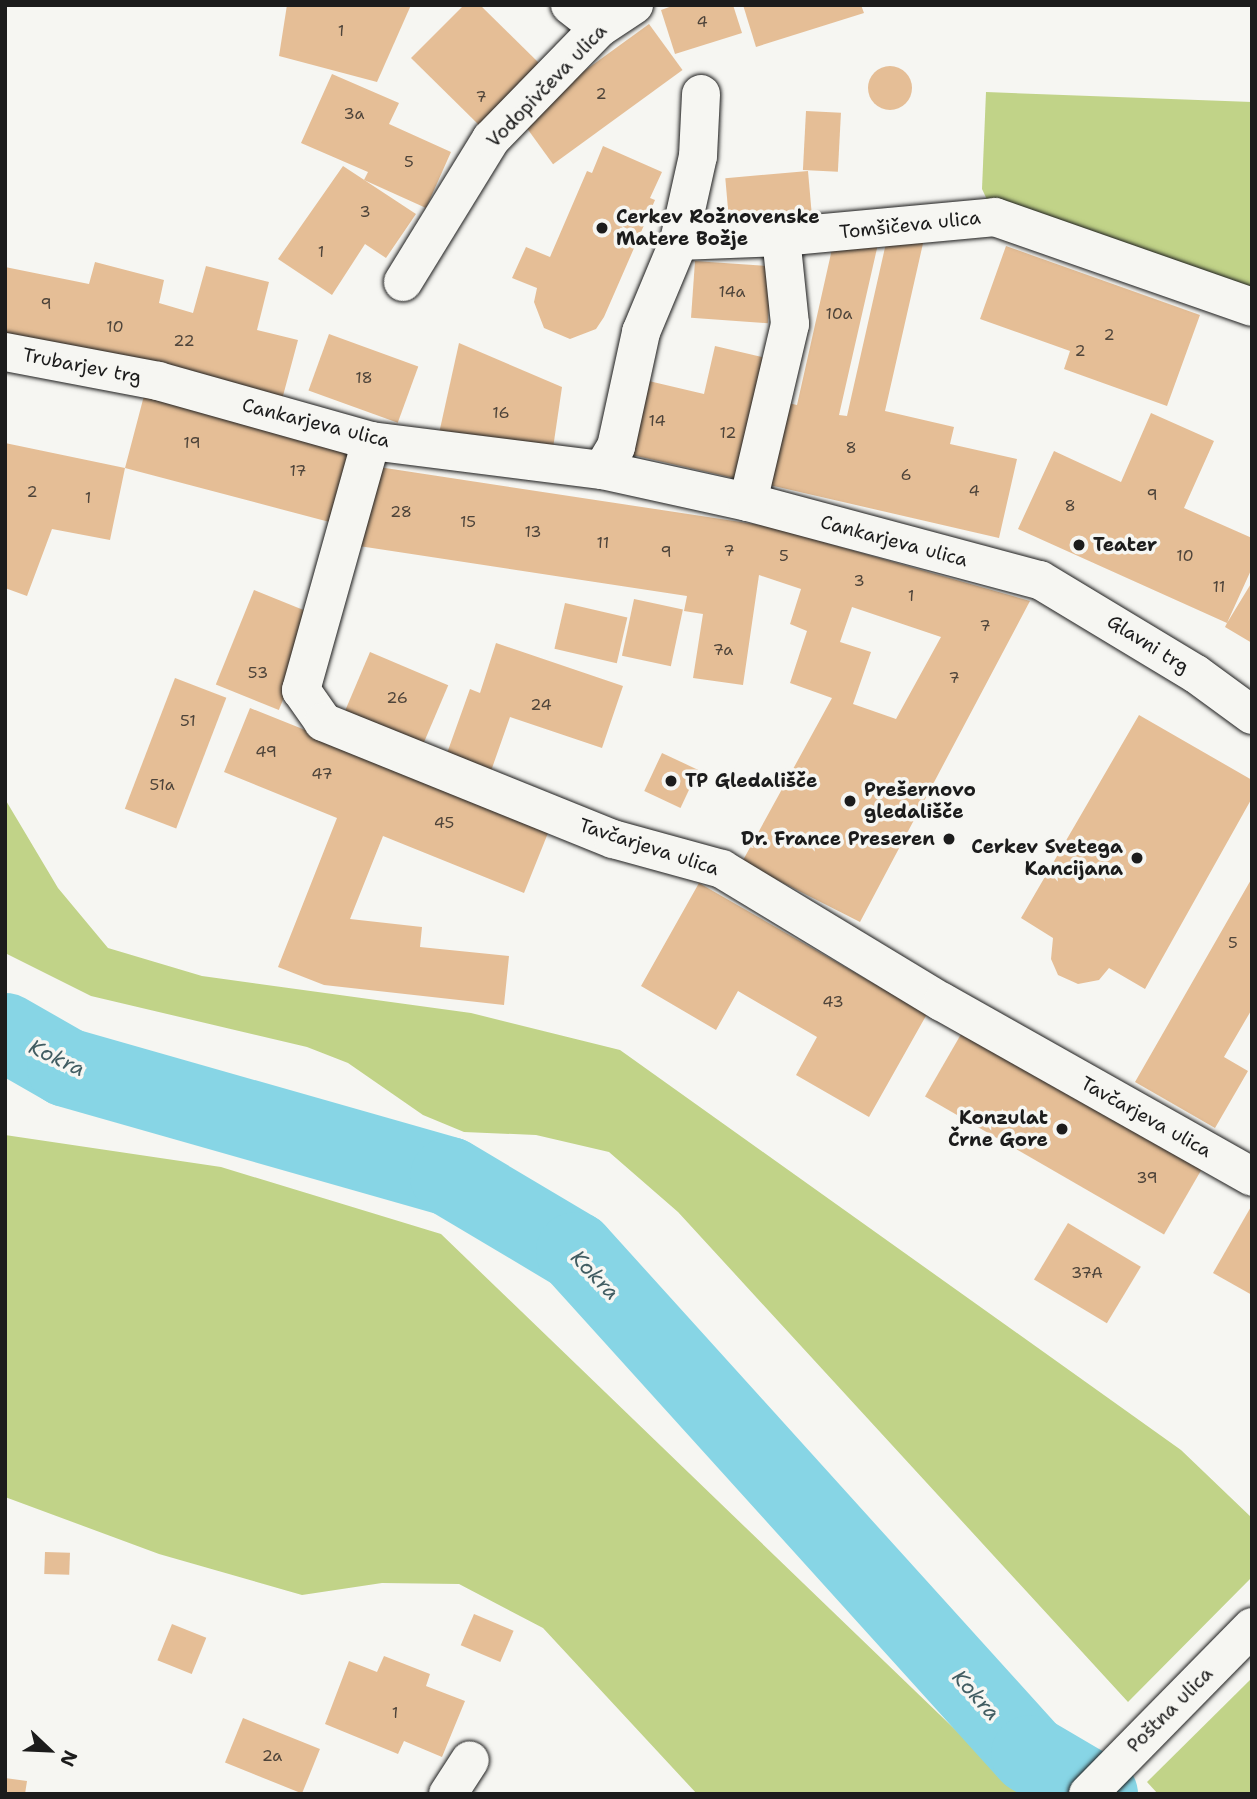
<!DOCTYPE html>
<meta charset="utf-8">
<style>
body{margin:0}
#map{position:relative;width:1257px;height:1799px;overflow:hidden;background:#f6f6f2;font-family:"Shantell Sans",sans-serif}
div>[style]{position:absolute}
.green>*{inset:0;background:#c1d388}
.river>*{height:79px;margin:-39.5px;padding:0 39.5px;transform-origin:39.5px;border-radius:39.5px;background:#87d5e5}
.building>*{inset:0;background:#e5be96;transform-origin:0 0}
.round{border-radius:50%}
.roads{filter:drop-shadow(0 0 2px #1c1c1c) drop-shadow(0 0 2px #1c1c1c)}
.minor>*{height:38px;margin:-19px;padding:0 19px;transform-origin:19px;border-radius:19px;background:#f6f6f2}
.dots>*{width:19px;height:19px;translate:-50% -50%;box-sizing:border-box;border:4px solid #f6f6f2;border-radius:50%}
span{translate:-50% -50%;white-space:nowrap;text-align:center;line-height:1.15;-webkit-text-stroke:7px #f6f6f2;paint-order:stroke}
.number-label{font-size:16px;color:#4e443a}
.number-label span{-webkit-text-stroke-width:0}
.street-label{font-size:19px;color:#1c1c1c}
.poi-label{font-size:19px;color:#1c1c1c;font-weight:700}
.left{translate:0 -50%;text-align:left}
.right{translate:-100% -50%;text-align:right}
.water-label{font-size:21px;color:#415d62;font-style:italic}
.frame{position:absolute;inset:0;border:7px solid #1c1c1c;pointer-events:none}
.north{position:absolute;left:14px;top:1715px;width:70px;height:70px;-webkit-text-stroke:5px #f6f6f2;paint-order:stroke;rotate:113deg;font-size:19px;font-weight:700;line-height:28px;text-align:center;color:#1c1c1c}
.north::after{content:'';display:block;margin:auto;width:24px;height:32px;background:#1c1c1c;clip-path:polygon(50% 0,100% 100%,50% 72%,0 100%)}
</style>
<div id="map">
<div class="green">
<i style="clip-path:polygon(986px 92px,1252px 102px,1252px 291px,990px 206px,982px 189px)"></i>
<i style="clip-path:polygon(5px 799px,58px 888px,108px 948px,202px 976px,471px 1013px,620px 1050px,1181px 1450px,1252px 1518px,1252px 1577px,1128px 1702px,678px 1212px,609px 1152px,536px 1135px,464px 1132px,423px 1115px,348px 1063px,307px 1047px,91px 996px,5px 953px)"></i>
<i style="clip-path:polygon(5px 1135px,221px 1167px,441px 1234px,1022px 1794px,697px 1794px,543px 1628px,459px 1584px,382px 1583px,302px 1595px,159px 1554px,5px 1497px)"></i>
<i style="clip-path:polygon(1252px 1678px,1252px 1794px,1158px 1794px,1147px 1782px)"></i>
</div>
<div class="river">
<i style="left:5px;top:1032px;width:70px;rotate:29.8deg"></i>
<i style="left:66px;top:1067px;width:398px;rotate:15.9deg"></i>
<i style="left:449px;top:1176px;width:147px;rotate:30.8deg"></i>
<i style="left:575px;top:1251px;width:678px;rotate:47.87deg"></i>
<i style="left:1030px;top:1754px;width:79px;rotate:30.5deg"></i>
</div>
<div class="building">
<i style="clip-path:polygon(287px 5px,411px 5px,377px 82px,279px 56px)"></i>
<i style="clip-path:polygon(464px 5px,480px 5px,542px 66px,482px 128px,411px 58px)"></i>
<i style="clip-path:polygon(675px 5px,733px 5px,742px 33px,675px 54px,661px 10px)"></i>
<i style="clip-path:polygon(743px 5px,861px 5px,864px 13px,756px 47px)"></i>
<i style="left:649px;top:24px;width:57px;height:160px;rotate:54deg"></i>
<i class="round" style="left:868px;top:66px;width:44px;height:44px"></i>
<i style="clip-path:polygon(332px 74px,399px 103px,389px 124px,451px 152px,426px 208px,364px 180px,368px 172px,301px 143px)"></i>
<i style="left:806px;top:111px;width:35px;height:59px;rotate:3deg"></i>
<i style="clip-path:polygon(603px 146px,662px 172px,650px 198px,655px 200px,604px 317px,596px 329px,570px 339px,544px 328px,534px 302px,537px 288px,512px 278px,526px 247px,550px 257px,587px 171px,592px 173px)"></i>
<i style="clip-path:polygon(343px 166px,416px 214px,386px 258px,365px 244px,332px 295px,278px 259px)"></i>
<i style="left:808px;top:171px;width:57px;height:83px;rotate:85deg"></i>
<i style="clip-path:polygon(924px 239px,885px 411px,954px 427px,950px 444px,1017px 459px,999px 538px,765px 484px,784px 402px,797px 405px,832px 249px,878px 244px,839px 415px,847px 416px,886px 243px)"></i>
<i style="clip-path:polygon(1006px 246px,1200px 315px,1167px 406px,1064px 369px,1070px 351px,980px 319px)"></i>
<i style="left:695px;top:261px;width:77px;height:57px;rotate:4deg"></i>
<i style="clip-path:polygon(95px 262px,164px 280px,159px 303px,193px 313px,206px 266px,269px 282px,257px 330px,298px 340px,280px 407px,5px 333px,5px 267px,89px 284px)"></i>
<i style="left:329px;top:334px;width:95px;height:60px;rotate:20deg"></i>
<i style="clip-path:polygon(459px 343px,562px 387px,552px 455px,438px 438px)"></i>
<i style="clip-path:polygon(715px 346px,770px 359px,742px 480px,619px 452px,636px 378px,704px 394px)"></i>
<i style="clip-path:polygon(146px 388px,359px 445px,337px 524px,125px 468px,110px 540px,52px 529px,27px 596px,5px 588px,5px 443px,125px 468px)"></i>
<i style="clip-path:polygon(1151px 413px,1214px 441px,1184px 508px,1252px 538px,1252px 568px,1227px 623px,1252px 582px,1252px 643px,1225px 627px,1227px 623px,1018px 529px,1054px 451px,1121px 482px)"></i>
<i style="clip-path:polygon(evenodd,372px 466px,767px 526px,1030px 601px,860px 922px,742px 862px,832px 698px,790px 683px,807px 631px,790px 624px,801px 589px,759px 575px,743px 685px,693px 678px,703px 614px,684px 611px,687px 596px,359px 546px,372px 466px,852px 607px,941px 637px,896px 719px,853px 704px,871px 652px,840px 642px,852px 607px)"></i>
<i style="left:254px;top:590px;width:68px;height:102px;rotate:22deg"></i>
<i style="left:634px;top:599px;width:50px;height:58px;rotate:12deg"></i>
<i style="left:565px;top:603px;width:64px;height:47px;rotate:13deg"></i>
<i style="clip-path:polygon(496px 643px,623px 686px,602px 748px,510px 717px,491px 771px,446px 756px,470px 689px,480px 693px)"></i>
<i style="left:370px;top:652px;width:85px;height:64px;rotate:23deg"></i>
<i style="left:175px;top:678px;width:55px;height:140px;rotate:21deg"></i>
<i style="clip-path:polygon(250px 708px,550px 828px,524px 893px,383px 836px,350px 919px,422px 927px,420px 947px,509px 956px,504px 1005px,324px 985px,278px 967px,337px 818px,224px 772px)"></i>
<i style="clip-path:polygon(1139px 715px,1252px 780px,1252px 798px,1145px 989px,1109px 968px,1099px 980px,1078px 984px,1058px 975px,1051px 959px,1053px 938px,1021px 918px)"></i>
<i style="left:662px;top:753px;width:40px;height:42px;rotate:25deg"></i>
<i style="clip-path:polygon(1252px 878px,1252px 1009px,1224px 1057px,1248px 1071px,1215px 1128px,1135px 1082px)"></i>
<i style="clip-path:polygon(699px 883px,927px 1014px,869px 1117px,796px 1075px,817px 1037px,738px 991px,716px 1030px,641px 986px)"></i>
<i style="left:964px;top:1029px;width:276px;height:78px;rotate:30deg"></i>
<i style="clip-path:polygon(1252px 1205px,1252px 1295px,1213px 1273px)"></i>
<i style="left:1068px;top:1223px;width:85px;height:66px;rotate:31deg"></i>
<i style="left:45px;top:1552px;width:25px;height:22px;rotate:2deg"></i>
<i style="left:474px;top:1614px;width:43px;height:34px;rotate:23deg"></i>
<i style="left:172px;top:1624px;width:37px;height:39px;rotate:22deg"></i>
<i style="clip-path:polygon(384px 1656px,430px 1674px,426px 1686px,465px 1701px,442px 1757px,404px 1741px,398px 1754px,325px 1724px,349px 1661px,377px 1672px)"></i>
<i style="left:243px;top:1718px;width:83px;height:48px;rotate:22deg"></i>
<i style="clip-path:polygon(5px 1778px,27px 1781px,25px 1794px,5px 1794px)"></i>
</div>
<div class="roads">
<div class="minor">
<i style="left:570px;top:5px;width:37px;rotate:38deg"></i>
<i style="left:679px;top:241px;width:102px;rotate:-2.2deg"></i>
<i style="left:781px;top:237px;width:215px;rotate:-5.3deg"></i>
<i style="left:995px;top:217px;width:272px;rotate:19.3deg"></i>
<i style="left:403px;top:282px;width:168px;rotate:-58.4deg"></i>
<i style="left:491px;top:139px;width:155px;rotate:-45.8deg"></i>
<i style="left:599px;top:28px;width:42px;rotate:-33.3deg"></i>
<i style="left:5px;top:352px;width:156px;rotate:10.7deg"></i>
<i style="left:158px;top:381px;width:221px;rotate:15.7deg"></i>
<i style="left:371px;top:441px;width:233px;rotate:7.2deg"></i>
<i style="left:602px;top:470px;width:149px;rotate:12.4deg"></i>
<i style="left:748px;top:502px;width:302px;rotate:15deg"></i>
<i style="left:1040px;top:580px;width:182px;rotate:31.1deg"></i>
<i style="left:1196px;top:674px;width:69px;rotate:36.2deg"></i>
<i style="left:371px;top:441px;width:259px;rotate:105.7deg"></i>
<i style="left:301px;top:690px;width:39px;rotate:55deg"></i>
<i style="left:323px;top:722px;width:313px;rotate:22deg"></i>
<i style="left:613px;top:839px;width:113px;rotate:15.4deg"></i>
<i style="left:722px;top:869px;width:257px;rotate:31.2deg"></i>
<i style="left:942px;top:1002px;width:356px;rotate:29.4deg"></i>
<i style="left:602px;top:470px;width:27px;rotate:-59deg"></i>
<i style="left:616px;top:447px;width:118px;rotate:-77.7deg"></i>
<i style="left:641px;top:332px;width:99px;rotate:-67.3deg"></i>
<i style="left:679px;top:241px;width:87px;rotate:-77.4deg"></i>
<i style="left:698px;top:156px;width:62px;rotate:-87.2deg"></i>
<i style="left:748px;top:502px;width:183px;rotate:-76.7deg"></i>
<i style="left:790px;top:324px;width:87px;rotate:-95.9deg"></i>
<i style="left:448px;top:1794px;width:40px;rotate:-57.1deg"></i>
<i style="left:1088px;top:1794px;width:234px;rotate:-45.5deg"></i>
</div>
</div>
<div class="dots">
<i style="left:602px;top:228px;background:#1c1c1c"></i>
<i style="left:1079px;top:545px;background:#1c1c1c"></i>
<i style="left:671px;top:781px;background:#1c1c1c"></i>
<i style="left:850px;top:801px;background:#1c1c1c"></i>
<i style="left:949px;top:839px;background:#1c1c1c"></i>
<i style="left:1137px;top:858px;background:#1c1c1c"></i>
<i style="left:1062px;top:1129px;background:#1c1c1c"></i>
</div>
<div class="number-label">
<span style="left:702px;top:22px">4</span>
<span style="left:341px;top:31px">1</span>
<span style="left:601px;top:94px">2</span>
<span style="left:481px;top:97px">7</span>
<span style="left:354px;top:114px">3a</span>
<span style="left:409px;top:162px">5</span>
<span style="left:365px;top:212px">3</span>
<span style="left:321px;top:252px">1</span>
<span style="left:732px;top:292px">14a</span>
<span style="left:46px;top:304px">9</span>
<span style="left:839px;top:314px">10a</span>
<span style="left:115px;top:327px">10</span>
<span style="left:1109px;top:335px">2</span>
<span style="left:184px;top:341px">22</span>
<span style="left:1080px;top:351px">2</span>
<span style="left:364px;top:378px">18</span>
<span style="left:501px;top:413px">16</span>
<span style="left:657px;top:421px">14</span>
<span style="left:728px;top:433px">12</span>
<span style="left:192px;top:443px">19</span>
<span style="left:851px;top:448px">8</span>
<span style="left:298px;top:471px">17</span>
<span style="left:906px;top:475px">6</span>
<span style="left:974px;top:491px">4</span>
<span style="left:32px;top:492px">2</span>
<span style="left:1152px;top:495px">9</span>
<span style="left:88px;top:498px">1</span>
<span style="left:1070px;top:506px">8</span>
<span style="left:401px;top:512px">28</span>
<span style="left:468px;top:522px">15</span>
<span style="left:533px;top:532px">13</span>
<span style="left:603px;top:543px">11</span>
<span style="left:729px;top:551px">7</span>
<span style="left:666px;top:552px">9</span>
<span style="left:784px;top:556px">5</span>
<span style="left:1185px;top:556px">10</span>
<span style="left:859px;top:581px">3</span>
<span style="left:1219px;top:587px">11</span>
<span style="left:911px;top:596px">1</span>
<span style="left:985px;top:626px">7</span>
<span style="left:723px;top:650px">7a</span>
<span style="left:258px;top:673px">53</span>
<span style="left:954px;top:678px">7</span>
<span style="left:397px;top:698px">26</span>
<span style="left:541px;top:705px">24</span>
<span style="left:188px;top:721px">51</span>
<span style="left:266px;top:752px">49</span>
<span style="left:322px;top:774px">47</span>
<span style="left:162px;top:785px">51a</span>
<span style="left:444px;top:823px">45</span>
<span style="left:1233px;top:943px">5</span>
<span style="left:833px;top:1002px">43</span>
<span style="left:1147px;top:1178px">39</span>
<span style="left:1087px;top:1273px">37A</span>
<span style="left:395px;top:1713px">1</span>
<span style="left:272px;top:1756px">2a</span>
</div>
<div class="street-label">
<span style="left:547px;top:86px;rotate:-46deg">Vodopivčeva ulica</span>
<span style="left:910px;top:225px;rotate:-6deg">Tomšičeva ulica</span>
<span style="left:82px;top:366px;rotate:11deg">Trubarjev trg</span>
<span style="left:316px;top:423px;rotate:14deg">Cankarjeva ulica</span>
<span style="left:894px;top:541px;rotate:15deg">Cankarjeva ulica</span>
<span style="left:1148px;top:644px;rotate:32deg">Glavni trg</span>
<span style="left:649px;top:847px;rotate:18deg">Tavčarjeva ulica</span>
<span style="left:1146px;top:1117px;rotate:29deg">Tavčarjeva ulica</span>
<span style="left:1170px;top:1710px;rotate:-45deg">Poštna ulica</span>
</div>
<div class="poi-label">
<span class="left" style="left:616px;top:228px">Cerkev Rožnovenske<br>Matere Božje</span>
<span class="left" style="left:1093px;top:545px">Teater</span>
<span class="left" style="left:685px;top:781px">TP Gledališče</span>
<span class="left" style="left:864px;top:801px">Prešernovo<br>gledališče</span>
<span class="right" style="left:935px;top:839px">Dr. France Preseren</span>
<span class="right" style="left:1123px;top:858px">Cerkev Svetega<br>Kancijana</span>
<span class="right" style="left:1048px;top:1129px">Konzulat<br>Črne Gore</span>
</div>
<div class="water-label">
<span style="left:57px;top:1058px;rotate:25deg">Kokra</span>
<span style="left:595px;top:1275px;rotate:46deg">Kokra</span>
<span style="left:976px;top:1695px;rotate:48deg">Kokra</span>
</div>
<div class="frame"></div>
<div class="north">N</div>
</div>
